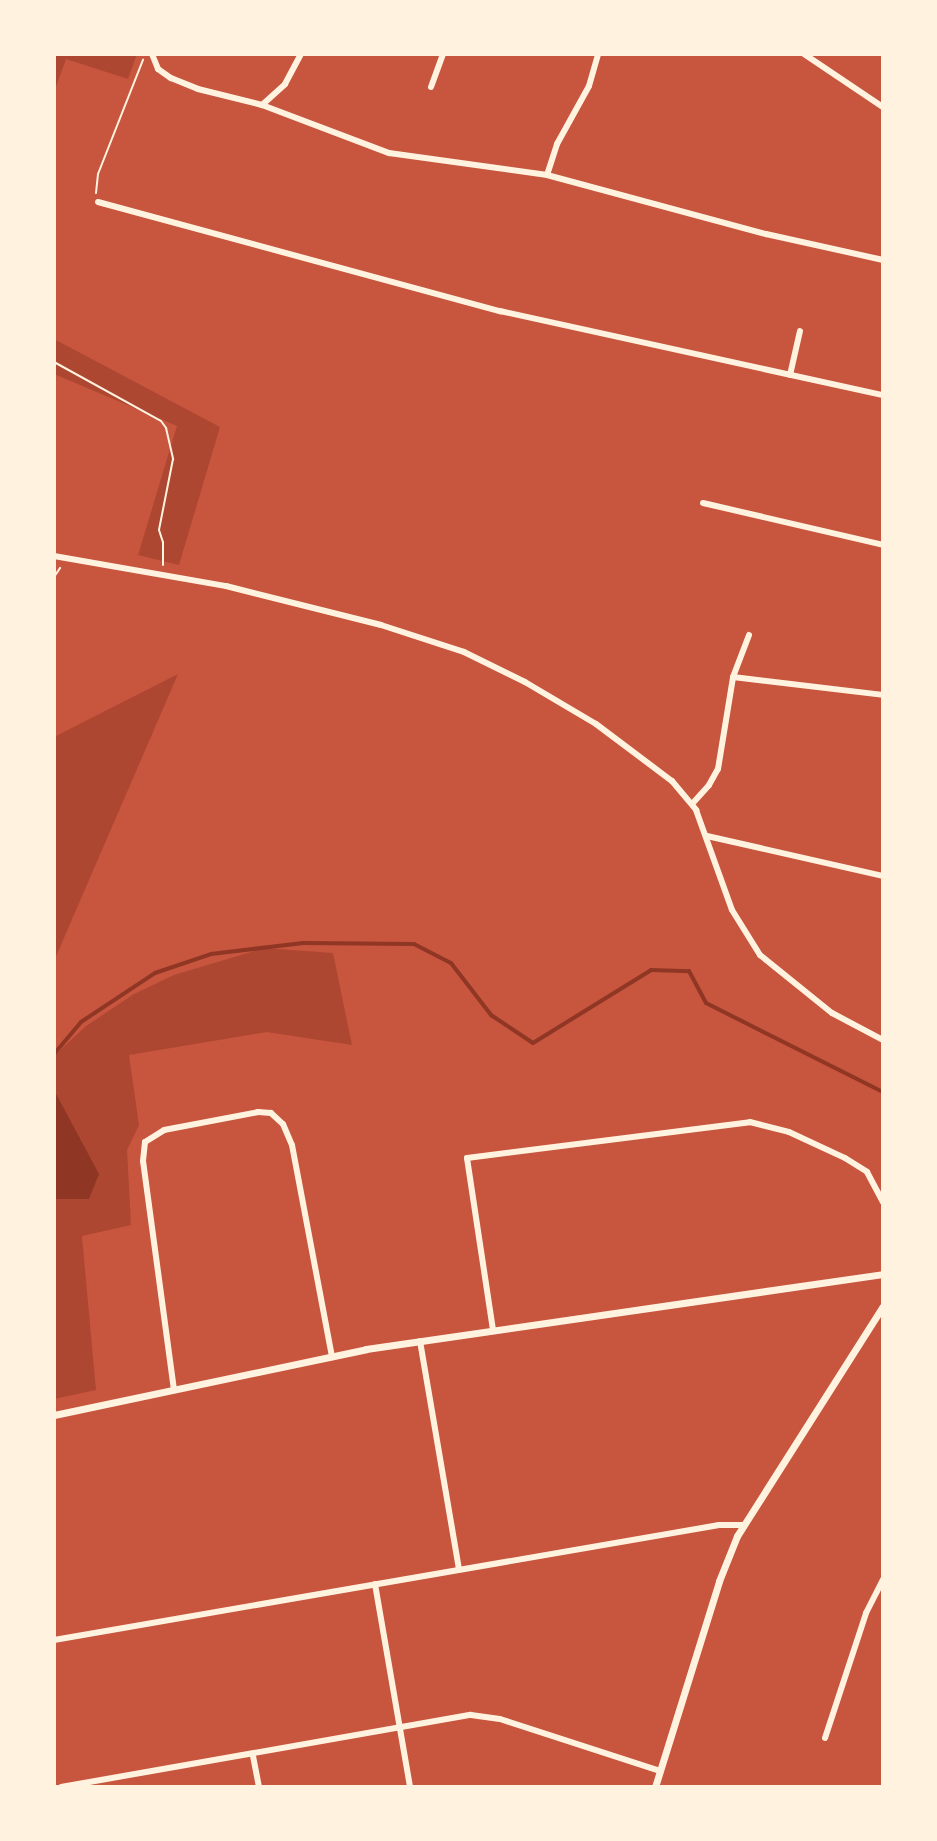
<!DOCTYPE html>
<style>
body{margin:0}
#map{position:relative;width:937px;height:1841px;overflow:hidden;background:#c8553d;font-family:Rubik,sans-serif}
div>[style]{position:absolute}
.green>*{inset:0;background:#ae4732}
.water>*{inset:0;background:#8f3625}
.stream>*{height:4px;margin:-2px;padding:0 2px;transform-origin:2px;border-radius:2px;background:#8f3625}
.path>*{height:2px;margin:-1px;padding:0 1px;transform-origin:1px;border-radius:1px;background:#fff3e0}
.minor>*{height:6px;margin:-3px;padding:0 3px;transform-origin:3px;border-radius:3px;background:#fff3e0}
.tertiary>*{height:7px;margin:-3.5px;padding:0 3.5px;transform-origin:3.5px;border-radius:3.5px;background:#fff3e0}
span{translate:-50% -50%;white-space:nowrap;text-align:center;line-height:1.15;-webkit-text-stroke:8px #fff3e0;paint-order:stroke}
.frame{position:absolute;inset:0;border:56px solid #fff3e0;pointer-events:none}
</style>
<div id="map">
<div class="green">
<i style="clip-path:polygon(54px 54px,137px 54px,128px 79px,66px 59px,54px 92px)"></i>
<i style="clip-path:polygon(54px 339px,220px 427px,179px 565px,138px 555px,177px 426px,54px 374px)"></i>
<i style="clip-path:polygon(178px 674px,150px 739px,54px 961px,54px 737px)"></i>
<i style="clip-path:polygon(264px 948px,333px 953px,352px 1045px,267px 1032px,129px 1055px,139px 1125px,127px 1150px,131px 1225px,82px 1236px,96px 1390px,54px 1399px,54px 1056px,86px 1026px,134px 994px,174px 975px)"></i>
</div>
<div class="water">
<i style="clip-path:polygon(54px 1090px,99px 1174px,89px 1199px,54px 1199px)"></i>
</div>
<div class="stream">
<i style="left:54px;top:1054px;width:42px;rotate:-49.8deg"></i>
<i style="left:81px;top:1022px;width:89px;rotate:-33.5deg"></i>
<i style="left:155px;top:973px;width:59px;rotate:-18.7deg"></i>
<i style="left:211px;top:954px;width:93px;rotate:-6.8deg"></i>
<i style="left:303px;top:943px;width:111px;rotate:0.5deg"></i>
<i style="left:414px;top:944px;width:42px;rotate:27.2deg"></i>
<i style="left:451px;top:963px;width:66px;rotate:52.4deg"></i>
<i style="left:491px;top:1015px;width:50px;rotate:33.7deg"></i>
<i style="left:533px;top:1043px;width:139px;rotate:-31.7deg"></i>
<i style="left:651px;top:970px;width:38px;rotate:2deg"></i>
<i style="left:689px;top:971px;width:36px;rotate:62deg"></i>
<i style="left:706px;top:1003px;width:198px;rotate:26.7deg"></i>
</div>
<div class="path">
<i style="left:96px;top:193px;width:19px;rotate:-84deg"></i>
<i style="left:98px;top:174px;width:123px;rotate:-68.5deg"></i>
<i style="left:54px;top:362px;width:122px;rotate:28.9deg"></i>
<i style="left:161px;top:421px;width:9px;rotate:54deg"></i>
<i style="left:166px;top:428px;width:32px;rotate:77deg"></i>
<i style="left:173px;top:459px;width:72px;rotate:101.2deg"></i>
<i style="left:159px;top:530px;width:13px;rotate:72deg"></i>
<i style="left:163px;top:542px;width:23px;rotate:90deg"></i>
<i style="left:54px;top:577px;width:11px;rotate:-56deg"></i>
</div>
<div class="minor">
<i style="left:152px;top:54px;width:16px;rotate:68deg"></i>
<i style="left:158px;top:69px;width:16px;rotate:35deg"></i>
<i style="left:171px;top:78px;width:29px;rotate:22deg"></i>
<i style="left:198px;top:89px;width:66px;rotate:14deg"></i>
<i style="left:262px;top:105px;width:136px;rotate:20.7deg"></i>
<i style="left:389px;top:153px;width:160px;rotate:7.9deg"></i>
<i style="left:547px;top:175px;width:227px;rotate:15.1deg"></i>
<i style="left:766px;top:234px;width:120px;rotate:12.5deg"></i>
<i style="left:804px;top:54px;width:95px;rotate:33.9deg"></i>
<i style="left:431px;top:87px;width:35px;rotate:-70deg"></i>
<i style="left:262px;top:105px;width:31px;rotate:-42deg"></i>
<i style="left:285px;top:84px;width:34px;rotate:-62deg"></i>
<i style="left:547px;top:175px;width:33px;rotate:-72deg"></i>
<i style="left:557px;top:144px;width:66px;rotate:-61.1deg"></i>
<i style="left:589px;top:86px;width:33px;rotate:-74deg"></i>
<i style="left:98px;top:202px;width:417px;rotate:15.2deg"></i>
<i style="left:500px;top:311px;width:392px;rotate:12.4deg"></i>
<i style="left:790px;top:375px;width:45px;rotate:-77.2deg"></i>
<i style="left:703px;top:503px;width:185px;rotate:13.1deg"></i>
<i style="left:54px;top:556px;width:175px;rotate:9.9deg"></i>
<i style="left:226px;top:586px;width:160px;rotate:14.1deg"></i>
<i style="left:381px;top:625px;width:87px;rotate:18deg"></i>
<i style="left:464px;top:652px;width:68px;rotate:26.2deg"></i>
<i style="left:525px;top:682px;width:82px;rotate:30.6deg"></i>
<i style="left:596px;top:724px;width:95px;rotate:36.9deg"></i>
<i style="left:672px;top:781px;width:38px;rotate:50deg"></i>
<i style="left:696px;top:810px;width:106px;rotate:70.2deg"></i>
<i style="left:732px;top:910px;width:53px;rotate:58.1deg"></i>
<i style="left:760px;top:955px;width:92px;rotate:38.9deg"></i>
<i style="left:832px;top:1013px;width:58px;rotate:27.9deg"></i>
<i style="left:733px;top:677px;width:151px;rotate:6.8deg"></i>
<i style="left:692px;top:804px;width:25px;rotate:-48deg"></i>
<i style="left:709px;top:785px;width:18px;rotate:-61deg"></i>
<i style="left:718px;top:769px;width:93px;rotate:-80.7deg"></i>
<i style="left:733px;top:677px;width:45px;rotate:-69.1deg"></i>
<i style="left:707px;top:836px;width:180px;rotate:12.8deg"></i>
<i style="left:493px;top:1330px;width:174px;rotate:-98.6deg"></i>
<i style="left:467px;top:1158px;width:285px;rotate:-7.2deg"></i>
<i style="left:750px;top:1122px;width:40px;rotate:14.4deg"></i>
<i style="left:789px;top:1132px;width:62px;rotate:24.9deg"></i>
<i style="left:845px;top:1158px;width:26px;rotate:32deg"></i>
<i style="left:867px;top:1172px;width:34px;rotate:62deg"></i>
<i style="left:420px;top:1341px;width:232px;rotate:80.3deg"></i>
<i style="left:174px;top:1390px;width:231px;rotate:-97.7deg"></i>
<i style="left:143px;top:1161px;width:19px;rotate:-84deg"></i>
<i style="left:145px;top:1142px;width:22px;rotate:-32deg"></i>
<i style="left:164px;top:1130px;width:96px;rotate:-10.8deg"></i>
<i style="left:258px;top:1112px;width:13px;rotate:4deg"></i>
<i style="left:271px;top:1113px;width:16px;rotate:43deg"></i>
<i style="left:283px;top:1124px;width:23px;rotate:67deg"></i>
<i style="left:292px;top:1145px;width:216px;rotate:79.3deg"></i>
<i style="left:375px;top:1584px;width:206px;rotate:80.2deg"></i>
<i style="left:54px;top:1640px;width:675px;rotate:-9.81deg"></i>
<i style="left:719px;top:1525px;width:23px"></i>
<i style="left:825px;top:1738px;width:132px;rotate:-71.8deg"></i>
<i style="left:866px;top:1613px;width:38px;rotate:-63deg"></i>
<i style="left:253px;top:1756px;width:32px;rotate:79deg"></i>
<i style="left:61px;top:1787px;width:416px;rotate:-10deg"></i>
<i style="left:471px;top:1715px;width:29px;rotate:8deg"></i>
<i style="left:500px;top:1719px;width:168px;rotate:18deg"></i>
</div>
<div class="tertiary">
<i style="left:54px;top:1415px;width:319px;rotate:-11.9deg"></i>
<i style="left:366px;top:1349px;width:522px;rotate:-8.25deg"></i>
<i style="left:655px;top:1787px;width:216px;rotate:-72.7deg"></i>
<i style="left:719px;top:1581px;width:48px;rotate:-68.2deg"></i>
<i style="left:737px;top:1536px;width:272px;rotate:-57.6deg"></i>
</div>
<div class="frame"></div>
</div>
